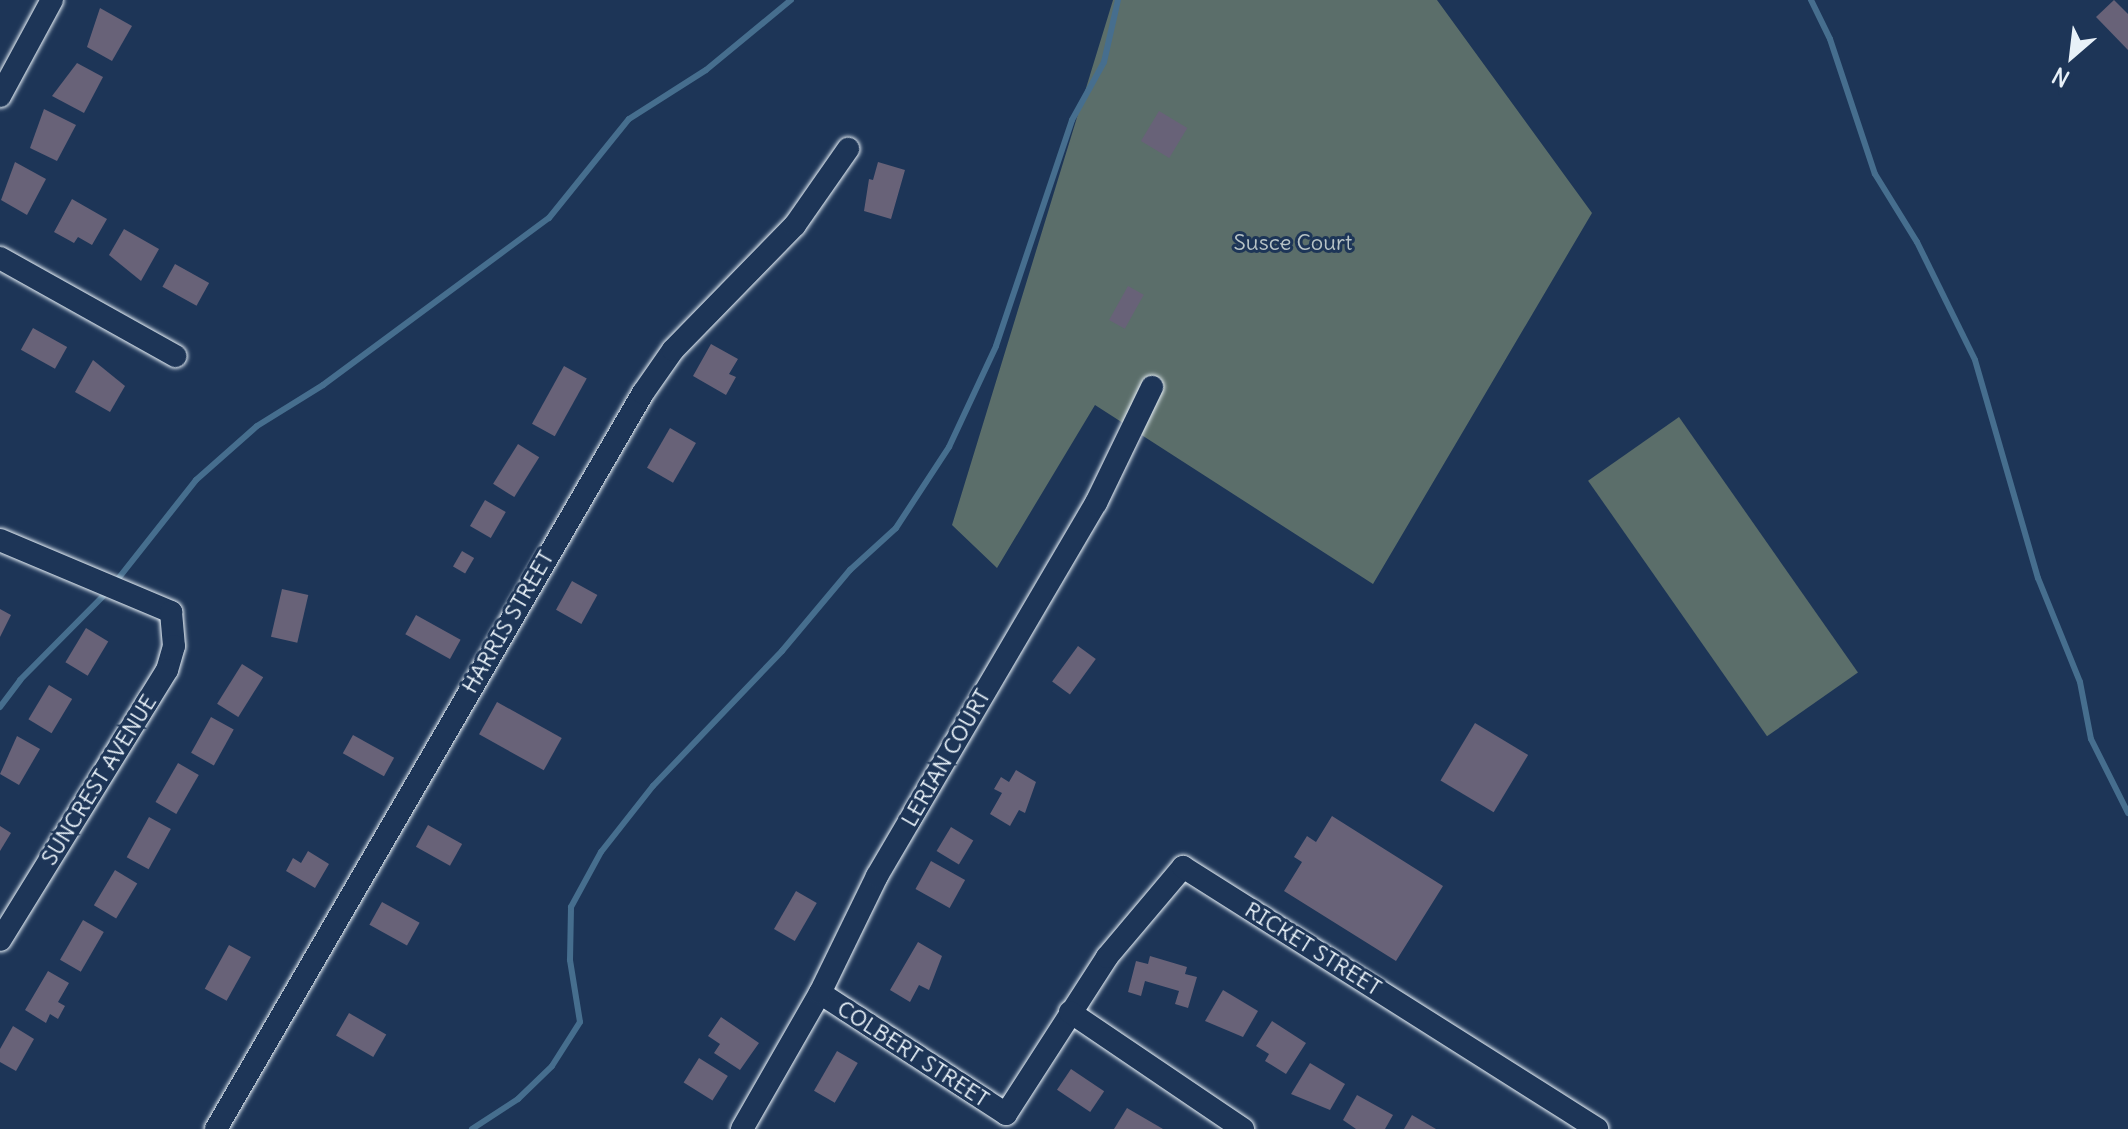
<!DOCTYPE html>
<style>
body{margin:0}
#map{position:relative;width:2128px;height:1129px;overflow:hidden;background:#1d3557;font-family:Delius,sans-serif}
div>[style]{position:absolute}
.green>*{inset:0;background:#5b6e6a;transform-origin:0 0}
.stream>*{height:6px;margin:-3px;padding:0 3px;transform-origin:3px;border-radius:3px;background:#466e8e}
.building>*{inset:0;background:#686278;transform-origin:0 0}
.roads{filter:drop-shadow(0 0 2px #e8f1f8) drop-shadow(0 0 2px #e8f1f8)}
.minor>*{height:22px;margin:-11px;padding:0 11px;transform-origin:11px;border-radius:11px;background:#1d3557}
span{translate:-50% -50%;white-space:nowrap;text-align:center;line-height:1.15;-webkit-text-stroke:6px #1d3557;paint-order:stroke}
.park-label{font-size:22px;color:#b7c3c6}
.street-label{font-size:22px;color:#e8f1f8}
.north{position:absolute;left:2032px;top:16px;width:80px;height:80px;-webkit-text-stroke:6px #1d3557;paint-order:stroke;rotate:208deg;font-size:22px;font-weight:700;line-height:32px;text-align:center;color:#e8f1f8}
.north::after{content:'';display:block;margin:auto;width:28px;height:36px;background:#e8f1f8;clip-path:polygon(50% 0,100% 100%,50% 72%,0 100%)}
</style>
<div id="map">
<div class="green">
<i style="clip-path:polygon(1113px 0,1437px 0,1592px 213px,1373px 584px,1095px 405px,997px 568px,952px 525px)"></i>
<i style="left:1679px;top:417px;width:312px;height:111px;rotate:55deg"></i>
</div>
<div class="stream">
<i style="left:1811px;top:0;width:43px;rotate:64deg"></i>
<i style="left:1830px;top:39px;width:142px;rotate:71.6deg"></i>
<i style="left:1875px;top:174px;width:80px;rotate:58.3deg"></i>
<i style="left:1917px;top:242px;width:131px;rotate:63.8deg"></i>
<i style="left:1975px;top:360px;width:227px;rotate:73.9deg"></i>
<i style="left:2038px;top:578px;width:112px;rotate:68deg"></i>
<i style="left:2080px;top:682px;width:58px;rotate:79.1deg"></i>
<i style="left:2091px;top:739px;width:83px;rotate:63.4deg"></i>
<i style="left:0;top:707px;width:34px;rotate:-53deg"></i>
<i style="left:20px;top:680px;width:128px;rotate:-45.3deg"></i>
<i style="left:110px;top:589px;width:139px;rotate:-51.7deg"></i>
<i style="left:196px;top:480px;width:81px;rotate:-41.5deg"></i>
<i style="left:257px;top:426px;width:78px;rotate:-31.8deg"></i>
<i style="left:323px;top:385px;width:281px;rotate:-36.5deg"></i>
<i style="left:549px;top:218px;width:127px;rotate:-51.1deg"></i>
<i style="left:629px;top:119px;width:91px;rotate:-32.5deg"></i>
<i style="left:706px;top:70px;width:110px;rotate:-39.5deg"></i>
<i style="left:472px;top:1129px;width:55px;rotate:-33.1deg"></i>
<i style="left:518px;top:1099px;width:47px;rotate:-44.1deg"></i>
<i style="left:552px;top:1066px;width:52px;rotate:-57.5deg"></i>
<i style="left:580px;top:1022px;width:63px;rotate:-99.2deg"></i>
<i style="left:570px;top:960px;width:53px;rotate:-88.9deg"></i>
<i style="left:571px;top:907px;width:63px;rotate:-61.4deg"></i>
<i style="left:601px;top:852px;width:84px;rotate:-51.8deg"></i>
<i style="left:653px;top:786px;width:187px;rotate:-46.3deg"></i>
<i style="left:782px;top:651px;width:106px;rotate:-50deg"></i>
<i style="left:850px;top:570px;width:62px;rotate:-42.4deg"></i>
<i style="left:896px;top:528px;width:97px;rotate:-56.8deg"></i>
<i style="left:949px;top:447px;width:111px;rotate:-65deg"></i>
<i style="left:996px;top:346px;width:238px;rotate:-71.4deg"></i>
<i style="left:1072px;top:120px;width:66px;rotate:-61.1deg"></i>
<i style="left:1104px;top:62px;width:64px;rotate:-77.3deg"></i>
</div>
<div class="building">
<i style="clip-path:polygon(2114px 0,2128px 14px,2128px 50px,2096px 17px)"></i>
<i style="clip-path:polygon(100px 8px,132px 26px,112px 61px,87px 47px)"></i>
<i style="clip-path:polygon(77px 63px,103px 77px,84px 113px,52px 96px)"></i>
<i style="clip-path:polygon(44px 109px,76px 125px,57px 161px,30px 148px)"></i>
<i style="left:1159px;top:111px;width:33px;height:35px;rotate:31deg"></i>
<i style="clip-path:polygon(15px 162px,46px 179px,27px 215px,1px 200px)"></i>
<i style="clip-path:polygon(878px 162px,905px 170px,891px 219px,864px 211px,869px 179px,873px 180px)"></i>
<i style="clip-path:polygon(72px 199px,107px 219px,92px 245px,78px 237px,74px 243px,54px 232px)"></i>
<i style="clip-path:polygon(124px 229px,159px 249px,141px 281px,109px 255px)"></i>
<i style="left:175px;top:264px;width:39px;height:26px;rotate:29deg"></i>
<i style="left:1128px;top:286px;width:18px;height:39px;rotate:29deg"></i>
<i style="left:33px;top:328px;width:39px;height:25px;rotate:29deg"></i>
<i style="clip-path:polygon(711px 344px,738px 359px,729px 374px,736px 377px,726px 395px,693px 376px)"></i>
<i style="clip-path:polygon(93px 360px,125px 386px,110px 412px,75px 392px)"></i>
<i style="left:564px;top:366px;width:26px;height:66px;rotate:29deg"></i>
<i style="left:670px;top:428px;width:30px;height:46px;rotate:30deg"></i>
<i style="left:518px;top:444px;width:25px;height:47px;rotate:32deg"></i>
<i style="left:485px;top:500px;width:24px;height:30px;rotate:30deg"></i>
<i style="left:462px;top:551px;width:14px;height:18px;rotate:30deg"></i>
<i style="left:572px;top:581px;width:29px;height:33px;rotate:29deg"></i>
<i style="left:282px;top:589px;width:27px;height:49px;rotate:13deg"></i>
<i style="clip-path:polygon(0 609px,11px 615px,0 637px)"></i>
<i style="left:416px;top:615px;width:51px;height:22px;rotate:29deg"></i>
<i style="left:86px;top:628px;width:26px;height:40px;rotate:31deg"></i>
<i style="left:1078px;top:646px;width:22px;height:44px;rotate:36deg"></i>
<i style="left:242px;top:664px;width:25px;height:47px;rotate:32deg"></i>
<i style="left:49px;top:685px;width:27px;height:40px;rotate:31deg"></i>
<i style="left:497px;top:702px;width:74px;height:37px;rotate:29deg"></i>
<i style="left:211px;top:717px;width:26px;height:41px;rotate:29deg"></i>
<i style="left:1475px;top:723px;width:62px;height:67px;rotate:31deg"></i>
<i style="left:353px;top:735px;width:47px;height:21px;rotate:29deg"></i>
<i style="clip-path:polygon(17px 736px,40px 749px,19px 785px,0 774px)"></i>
<i style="left:178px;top:763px;width:24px;height:45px;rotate:30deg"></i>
<i style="clip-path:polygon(1016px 770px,1036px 782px,1025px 813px,1019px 810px,1010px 826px,990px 814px,1002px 793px,994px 789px,1001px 777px,1009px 782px)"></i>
<i style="clip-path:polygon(1332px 816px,1443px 886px,1396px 961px,1284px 891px,1302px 862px,1294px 857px,1307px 836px,1316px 842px)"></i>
<i style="left:149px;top:817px;width:25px;height:46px;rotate:29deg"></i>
<i style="left:428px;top:825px;width:39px;height:25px;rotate:29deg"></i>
<i style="clip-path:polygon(0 826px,11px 833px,0 851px)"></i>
<i style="left:951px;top:827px;width:26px;height:28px;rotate:31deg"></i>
<i style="clip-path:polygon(308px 851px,329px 864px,315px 888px,286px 871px,293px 858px,301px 863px)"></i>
<i style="left:931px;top:861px;width:39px;height:32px;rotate:29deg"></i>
<i style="left:115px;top:870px;width:26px;height:41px;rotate:31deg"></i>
<i style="left:796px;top:891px;width:24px;height:44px;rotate:30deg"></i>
<i style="left:382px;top:902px;width:43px;height:26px;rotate:29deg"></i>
<i style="left:83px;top:920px;width:24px;height:46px;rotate:30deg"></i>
<i style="clip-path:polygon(918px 942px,942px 956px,929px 990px,919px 985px,910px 1002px,890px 990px)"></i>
<i style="left:229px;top:945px;width:25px;height:50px;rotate:29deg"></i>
<i style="clip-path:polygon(1150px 956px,1187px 967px,1185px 974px,1197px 977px,1188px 1008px,1175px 1004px,1179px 991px,1145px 981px,1141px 996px,1128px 992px,1136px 961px,1148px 964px)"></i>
<i style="clip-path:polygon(48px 971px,69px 983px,58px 1002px,65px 1006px,58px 1019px,50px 1014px,46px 1023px,25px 1010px)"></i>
<i style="clip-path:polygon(1223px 990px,1258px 1011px,1243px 1037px,1205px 1021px)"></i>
<i style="left:349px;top:1013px;width:43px;height:26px;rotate:30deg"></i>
<i style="clip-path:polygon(721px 1017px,759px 1043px,740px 1070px,714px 1053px,720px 1044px,708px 1036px)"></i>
<i style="clip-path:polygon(1272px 1021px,1306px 1043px,1286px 1074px,1265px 1061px,1269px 1054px,1256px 1046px)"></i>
<i style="clip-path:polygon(13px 1026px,34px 1039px,16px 1071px,0 1062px,0 1049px)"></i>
<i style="left:837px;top:1051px;width:24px;height:46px;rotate:30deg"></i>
<i style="left:699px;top:1058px;width:34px;height:29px;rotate:32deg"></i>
<i style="clip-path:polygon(1310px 1063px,1345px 1084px,1330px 1110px,1291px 1094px)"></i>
<i style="left:1071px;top:1069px;width:40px;height:25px;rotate:34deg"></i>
<i style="clip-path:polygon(1357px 1095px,1393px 1115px,1385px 1129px,1356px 1129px,1343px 1120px)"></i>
<i style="clip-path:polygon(1127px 1108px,1163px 1129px,1114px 1129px)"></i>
<i style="clip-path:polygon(1412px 1115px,1436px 1129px,1404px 1129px)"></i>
</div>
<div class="roads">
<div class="minor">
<i style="left:0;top:96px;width:109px;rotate:-61.6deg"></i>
<i style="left:0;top:258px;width:201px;rotate:29.2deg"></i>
<i style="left:0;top:540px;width:186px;rotate:22.8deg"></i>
<i style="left:171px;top:612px;width:34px;rotate:85deg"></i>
<i style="left:174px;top:646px;width:25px;rotate:106deg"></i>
<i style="left:167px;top:670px;width:317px;rotate:121.7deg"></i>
<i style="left:820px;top:993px;width:222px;rotate:33deg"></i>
<i style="left:1006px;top:1114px;width:187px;rotate:-57.2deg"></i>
<i style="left:1107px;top:957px;width:118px;rotate:-49.8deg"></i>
<i style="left:1183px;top:867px;width:490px;rotate:32.3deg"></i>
<i style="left:1070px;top:1012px;width:209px;rotate:34.1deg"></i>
<i style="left:216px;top:1129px;width:851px;rotate:-59.88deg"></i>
<i style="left:643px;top:393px;width:52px;rotate:-55.1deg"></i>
<i style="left:673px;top:350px;width:175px;rotate:-45.7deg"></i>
<i style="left:795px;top:225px;width:93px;rotate:-55.1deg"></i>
<i style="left:742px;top:1129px;width:157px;rotate:-60.2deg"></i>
<i style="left:820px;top:993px;width:130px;rotate:-64deg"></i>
<i style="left:877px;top:876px;width:433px;rotate:-59.6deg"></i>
<i style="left:1096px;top:503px;width:129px;rotate:-64.2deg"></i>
</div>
</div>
<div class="park-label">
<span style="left:1293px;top:243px">Susce Court</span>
</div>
<div class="street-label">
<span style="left:508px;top:622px;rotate:-60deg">HARRIS STREET</span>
<span style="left:946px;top:758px;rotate:-60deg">LERIAN COURT</span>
<span style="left:99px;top:780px;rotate:-58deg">SUNCREST AVENUE</span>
<span style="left:1313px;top:949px;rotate:32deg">RICKET STREET</span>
<span style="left:913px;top:1054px;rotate:33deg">COLBERT STREET</span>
</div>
<div class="north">N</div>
</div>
